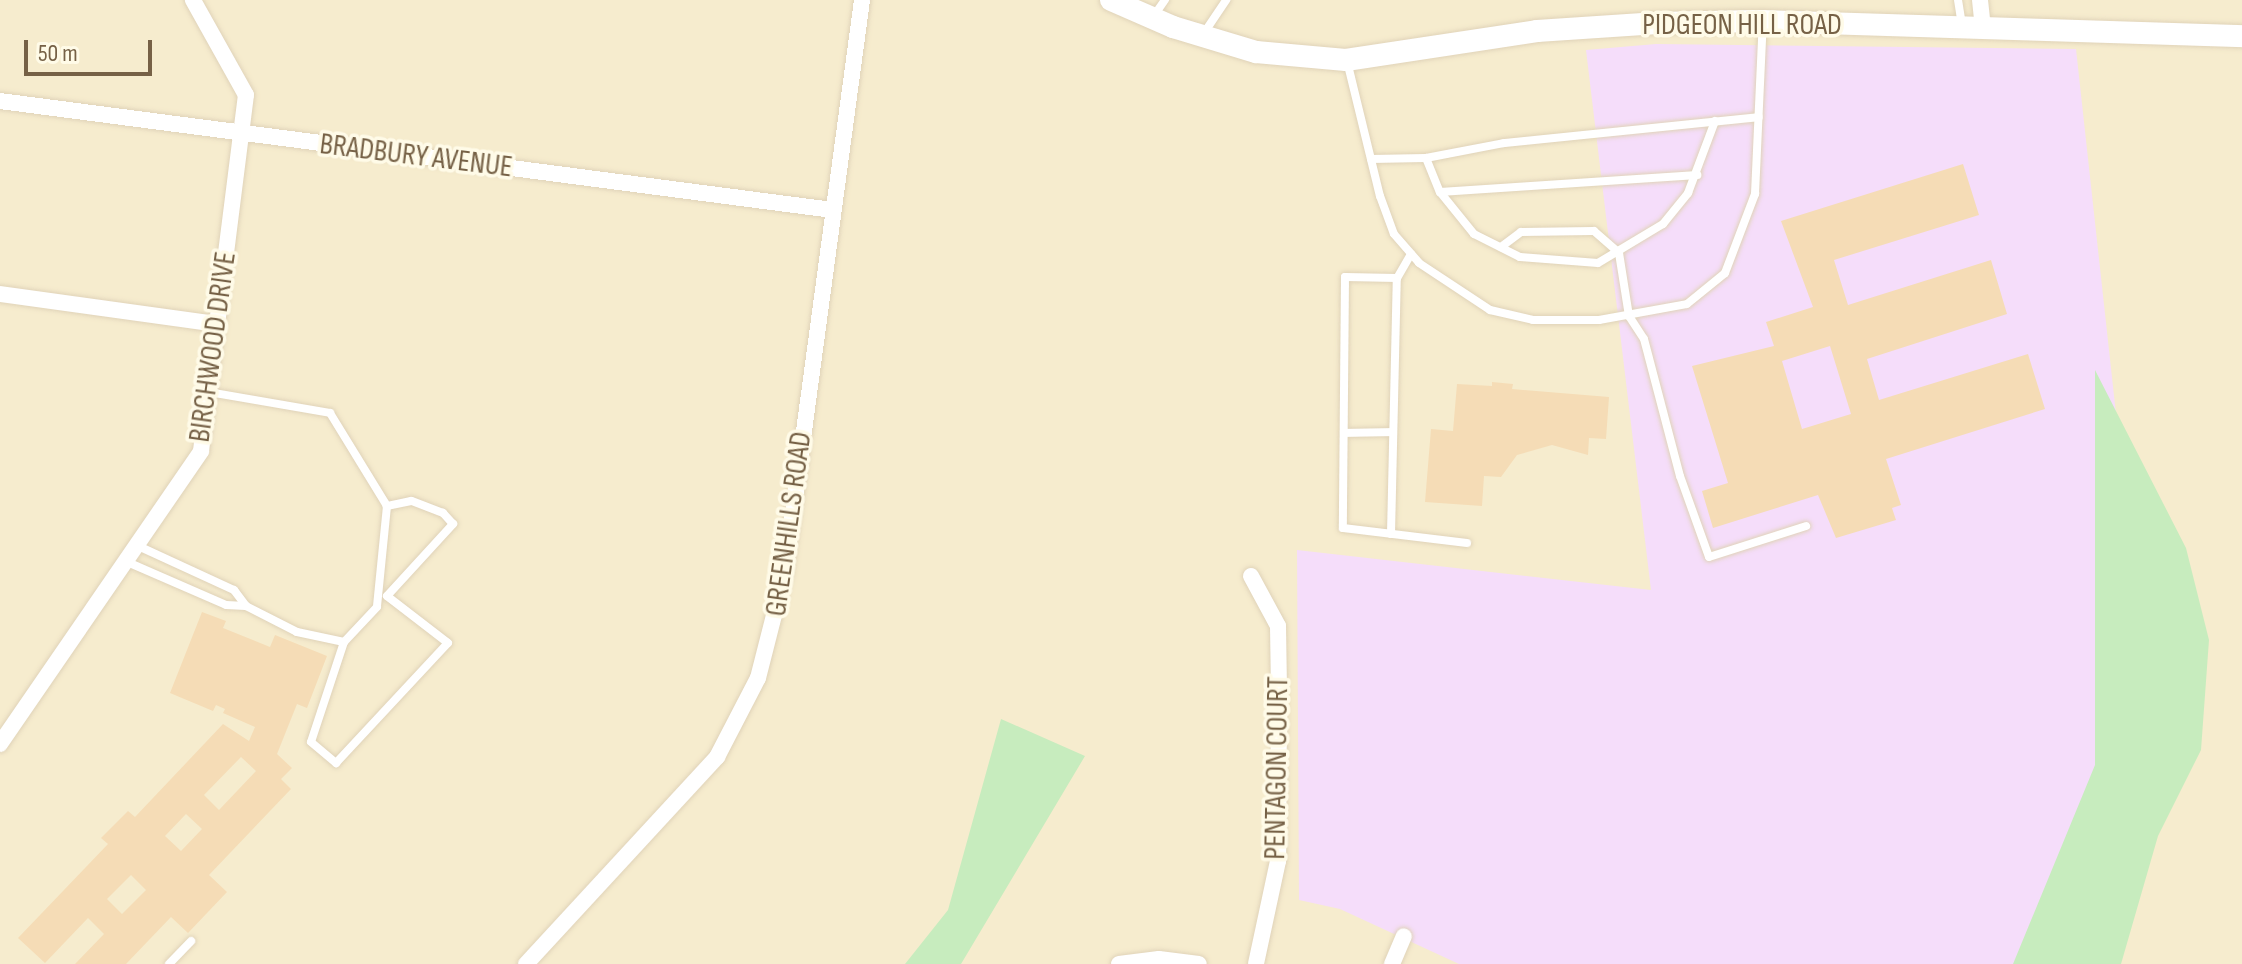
<!DOCTYPE html>
<style>
body{margin:0}
#map{position:relative;width:2242px;height:964px;overflow:hidden;background:#fef8e0;font-family:"Sofia Sans Condensed",sans-serif}
div>[style]{position:absolute}
.residential>*{inset:0;background:#f6ecce;transform-origin:0 0}
.education>*{inset:0;background:#f5ddfa}
.green>*{inset:0;background:#c7ecbe}
.building>*{inset:0;background:#f5dcb6}
.roads{filter:drop-shadow(0 0 2px #e0d3b9) drop-shadow(0 0 2px #e0d3b9)}
.lane>*{height:8px;margin:-4px;padding:0 4px;transform-origin:4px;border-radius:4px;background:#fff}
.street>*{height:16px;margin:-8px;padding:0 8px;transform-origin:8px;border-radius:8px;background:#fff}
.secondary>*{height:22px;margin:-11px;padding:0 11px;transform-origin:11px;border-radius:11px;background:#fff}
span{translate:-50% -50%;white-space:nowrap;text-align:center;line-height:1.15;-webkit-text-stroke:7px #fffbe8;paint-order:stroke}
.street-label{font-size:30px;color:#766146}
.scale{position:absolute;left:24px;top:40px;width:128px;height:36px;box-sizing:border-box;border:4px solid #766146;border-top:0;padding-left:10px;font-size:24px;line-height:28px;white-space:nowrap;color:#766146;-webkit-text-stroke:6px #fffbe8;paint-order:stroke}
</style>
<div id="map">
<div class="residential">
<i style="left:0;top:0;width:2242px;height:964px"></i>
</div>
<div class="education">
<i style="clip-path:polygon(1656px 44px,2076px 49px,2150px 724px,2060px 964px,1459px 964px,1340px 909px,1299px 900px,1297px 550px,1651px 590px,1586px 50px)"></i>
</div>
<div class="green">
<i style="clip-path:polygon(2095px 370px,2186px 548px,2209px 640px,2201px 750px,2158px 836px,2121px 964px,2013px 964px,2095px 765px)"></i>
<i style="clip-path:polygon(1001px 719px,1085px 756px,961px 964px,905px 964px,948px 910px)"></i>
</div>
<div class="building">
<i style="clip-path:polygon(evenodd,1963px 164px,1979px 215px,1834px 260px,1848px 305px,1991px 260px,2007px 314px,1867px 359px,1879px 400px,2028px 354px,2045px 409px,1886px 459px,1901px 505px,1892px 508px,1896px 520px,1836px 538px,1818px 495px,1713px 528px,1702px 491px,1728px 483px,1692px 366px,1774px 346px,1766px 322px,1813px 307px,1781px 221px,1963px 164px,1830px 346px,1851px 414px,1802px 429px,1782px 361px,1830px 346px)"></i>
<i style="clip-path:polygon(1492px 382px,1513px 384px,1512px 389px,1609px 397px,1606px 439px,1589px 438px,1588px 455px,1552px 445px,1517px 455px,1501px 477px,1484px 476px,1482px 506px,1425px 502px,1431px 429px,1453px 431px,1457px 384px,1492px 386px)"></i>
<i style="clip-path:polygon(evenodd,202px 612px,226px 621px,223px 628px,270px 647px,275px 635px,327px 656px,307px 708px,297px 704px,277px 754px,292px 768px,281px 779px,291px 789px,209px 875px,227px 892px,188px 933px,171px 917px,126px 964px,75px 964px,104px 934px,88px 918px,45px 963px,18px 938px,108px 844px,101px 838px,128px 811px,135px 817px,223px 724px,249px 741px,255px 727px,223px 713px,225px 709px,216px 705px,213px 711px,170px 693px,202px 612px,241px 757px,256px 771px,219px 810px,204px 795px,241px 757px,202px 612px,186px 814px,202px 829px,181px 851px,165px 836px,186px 814px,202px 612px,131px 875px,146px 890px,122px 914px,107px 899px,131px 875px)"></i>
</div>
<div class="roads">
<div class="lane">
<i style="left:1958px;top:0;width:24px;rotate:81deg"></i>
<i style="left:1153px;top:17px;width:21px;rotate:-55deg"></i>
<i style="left:1204px;top:33px;width:40px;rotate:-56deg"></i>
<i style="left:1347px;top:61px;width:139px;rotate:76.3deg"></i>
<i style="left:1380px;top:196px;width:40px;rotate:69.8deg"></i>
<i style="left:1394px;top:234px;width:38px;rotate:49deg"></i>
<i style="left:1419px;top:263px;width:85px;rotate:33.5deg"></i>
<i style="left:1490px;top:310px;width:44px;rotate:13.1deg"></i>
<i style="left:1533px;top:320px;width:66px"></i>
<i style="left:1599px;top:320px;width:89px;rotate:-10.3deg"></i>
<i style="left:1687px;top:304px;width:49px;rotate:-39.2deg"></i>
<i style="left:1725px;top:273px;width:85px;rotate:-69.2deg"></i>
<i style="left:1755px;top:194px;width:173px;rotate:-87.4deg"></i>
<i style="left:1426px;top:158px;width:37px;rotate:68deg"></i>
<i style="left:1440px;top:192px;width:54px;rotate:51deg"></i>
<i style="left:1474px;top:234px;width:51px;rotate:26.6deg"></i>
<i style="left:1520px;top:257px;width:78px;rotate:4.4deg"></i>
<i style="left:1598px;top:263px;width:76px;rotate:-31deg"></i>
<i style="left:1663px;top:224px;width:40px;rotate:-51deg"></i>
<i style="left:1688px;top:193px;width:77px;rotate:-69.4deg"></i>
<i style="left:1371px;top:159px;width:55px;rotate:-1deg"></i>
<i style="left:1426px;top:158px;width:79px;rotate:-10.9deg"></i>
<i style="left:1504px;top:143px;width:256px;rotate:-5.8deg"></i>
<i style="left:1440px;top:192px;width:258px;rotate:-3.8deg"></i>
<i style="left:1501px;top:247px;width:25px;rotate:-37deg"></i>
<i style="left:1521px;top:232px;width:73px;rotate:-0.8deg"></i>
<i style="left:1594px;top:231px;width:33px;rotate:41deg"></i>
<i style="left:1619px;top:253px;width:64px;rotate:81deg"></i>
<i style="left:1629px;top:316px;width:27px;rotate:57deg"></i>
<i style="left:1644px;top:339px;width:142px;rotate:75.3deg"></i>
<i style="left:1680px;top:476px;width:86px;rotate:70.3deg"></i>
<i style="left:1709px;top:557px;width:102px;rotate:-17.7deg"></i>
<i style="left:1411px;top:254px;width:28px;rotate:120deg"></i>
<i style="left:1397px;top:278px;width:52px;rotate:-178.9deg"></i>
<i style="left:1345px;top:277px;width:251px;rotate:90.5deg"></i>
<i style="left:1343px;top:528px;width:125px;rotate:6.9deg"></i>
<i style="left:209px;top:392px;width:123px;rotate:9.8deg"></i>
<i style="left:330px;top:413px;width:109px;rotate:58.5deg"></i>
<i style="left:387px;top:506px;width:101px;rotate:95.7deg"></i>
<i style="left:377px;top:607px;width:48px;rotate:133.3deg"></i>
<i style="left:1344px;top:433px;width:49px;rotate:-1.2deg"></i>
<i style="left:1391px;top:534px;width:256px;rotate:-88.7deg"></i>
<i style="left:136px;top:545px;width:108px;rotate:24.7deg"></i>
<i style="left:234px;top:590px;width:20px;rotate:53deg"></i>
<i style="left:125px;top:561px;width:110px;rotate:23.5deg"></i>
<i style="left:226px;top:605px;width:20px;rotate:3deg"></i>
<i style="left:246px;top:606px;width:57px;rotate:27deg"></i>
<i style="left:297px;top:632px;width:48px;rotate:12deg"></i>
<i style="left:344px;top:642px;width:105px;rotate:108.3deg"></i>
<i style="left:311px;top:742px;width:33px;rotate:40deg"></i>
<i style="left:336px;top:763px;width:164px;rotate:-47deg"></i>
<i style="left:448px;top:643px;width:77px;rotate:-142.4deg"></i>
<i style="left:387px;top:596px;width:98px;rotate:-47.5deg"></i>
<i style="left:453px;top:524px;width:15px;rotate:-132deg"></i>
<i style="left:443px;top:513px;width:34px;rotate:-159deg"></i>
<i style="left:411px;top:501px;width:25px;rotate:168deg"></i>
<i style="left:169px;top:964px;width:32px;rotate:-46deg"></i>
</div>
<div class="street">
<i style="left:1980px;top:0;width:29px;rotate:84deg"></i>
<i style="left:0;top:101px;width:839px;rotate:7.46deg"></i>
<i style="left:0;top:294px;width:219px;rotate:7.9deg"></i>
<i style="left:1251px;top:576px;width:57px;rotate:61.6deg"></i>
<i style="left:1278px;top:626px;width:66px;rotate:89.1deg"></i>
<i style="left:1279px;top:692px;width:169px;rotate:90.3deg"></i>
<i style="left:1278px;top:861px;width:105px;rotate:102.1deg"></i>
<i style="left:0;top:744px;width:355px;rotate:-55.5deg"></i>
<i style="left:201px;top:451px;width:359px;rotate:-82.8deg"></i>
<i style="left:246px;top:95px;width:109px;rotate:-119.2deg"></i>
<i style="left:526px;top:964px;width:282px;rotate:-47.3deg"></i>
<i style="left:717px;top:757px;width:89px;rotate:-62.6deg"></i>
<i style="left:758px;top:678px;width:109px;rotate:-75.7deg"></i>
<i style="left:785px;top:572px;width:577px;rotate:-82.33deg"></i>
<i style="left:1119px;top:964px;width:40px;rotate:-7.1deg"></i>
<i style="left:1159px;top:959px;width:40px;rotate:7.1deg"></i>
<i style="left:1392px;top:964px;width:30px;rotate:-67deg"></i>
</div>
<div class="secondary">
<i style="left:1111px;top:0;width:68px;rotate:23.5deg"></i>
<i style="left:1173px;top:27px;width:87px;rotate:16.8deg"></i>
<i style="left:1256px;top:52px;width:90px;rotate:5.1deg"></i>
<i style="left:1346px;top:60px;width:193px;rotate:-8.6deg"></i>
<i style="left:1537px;top:31px;width:121px;rotate:-3.8deg"></i>
<i style="left:1658px;top:23px;width:105px;rotate:-1.1deg"></i>
<i style="left:1763px;top:21px;width:479px;rotate:1.8deg"></i>
</div>
</div>
<div class="street-label">
<span style="left:1742px;top:25px">PIDGEON HILL ROAD</span>
<span style="left:416px;top:156px;rotate:7deg">BRADBURY AVENUE</span>
<span style="left:213px;top:347px;rotate:-82deg">BIRCHWOOD DRIVE</span>
<span style="left:789px;top:524px;rotate:-82deg">GREENHILLS ROAD</span>
<span style="left:1277px;top:768px;rotate:-89deg">PENTAGON COURT</span>
</div>
<div class="scale">50 m</div>
</div>
